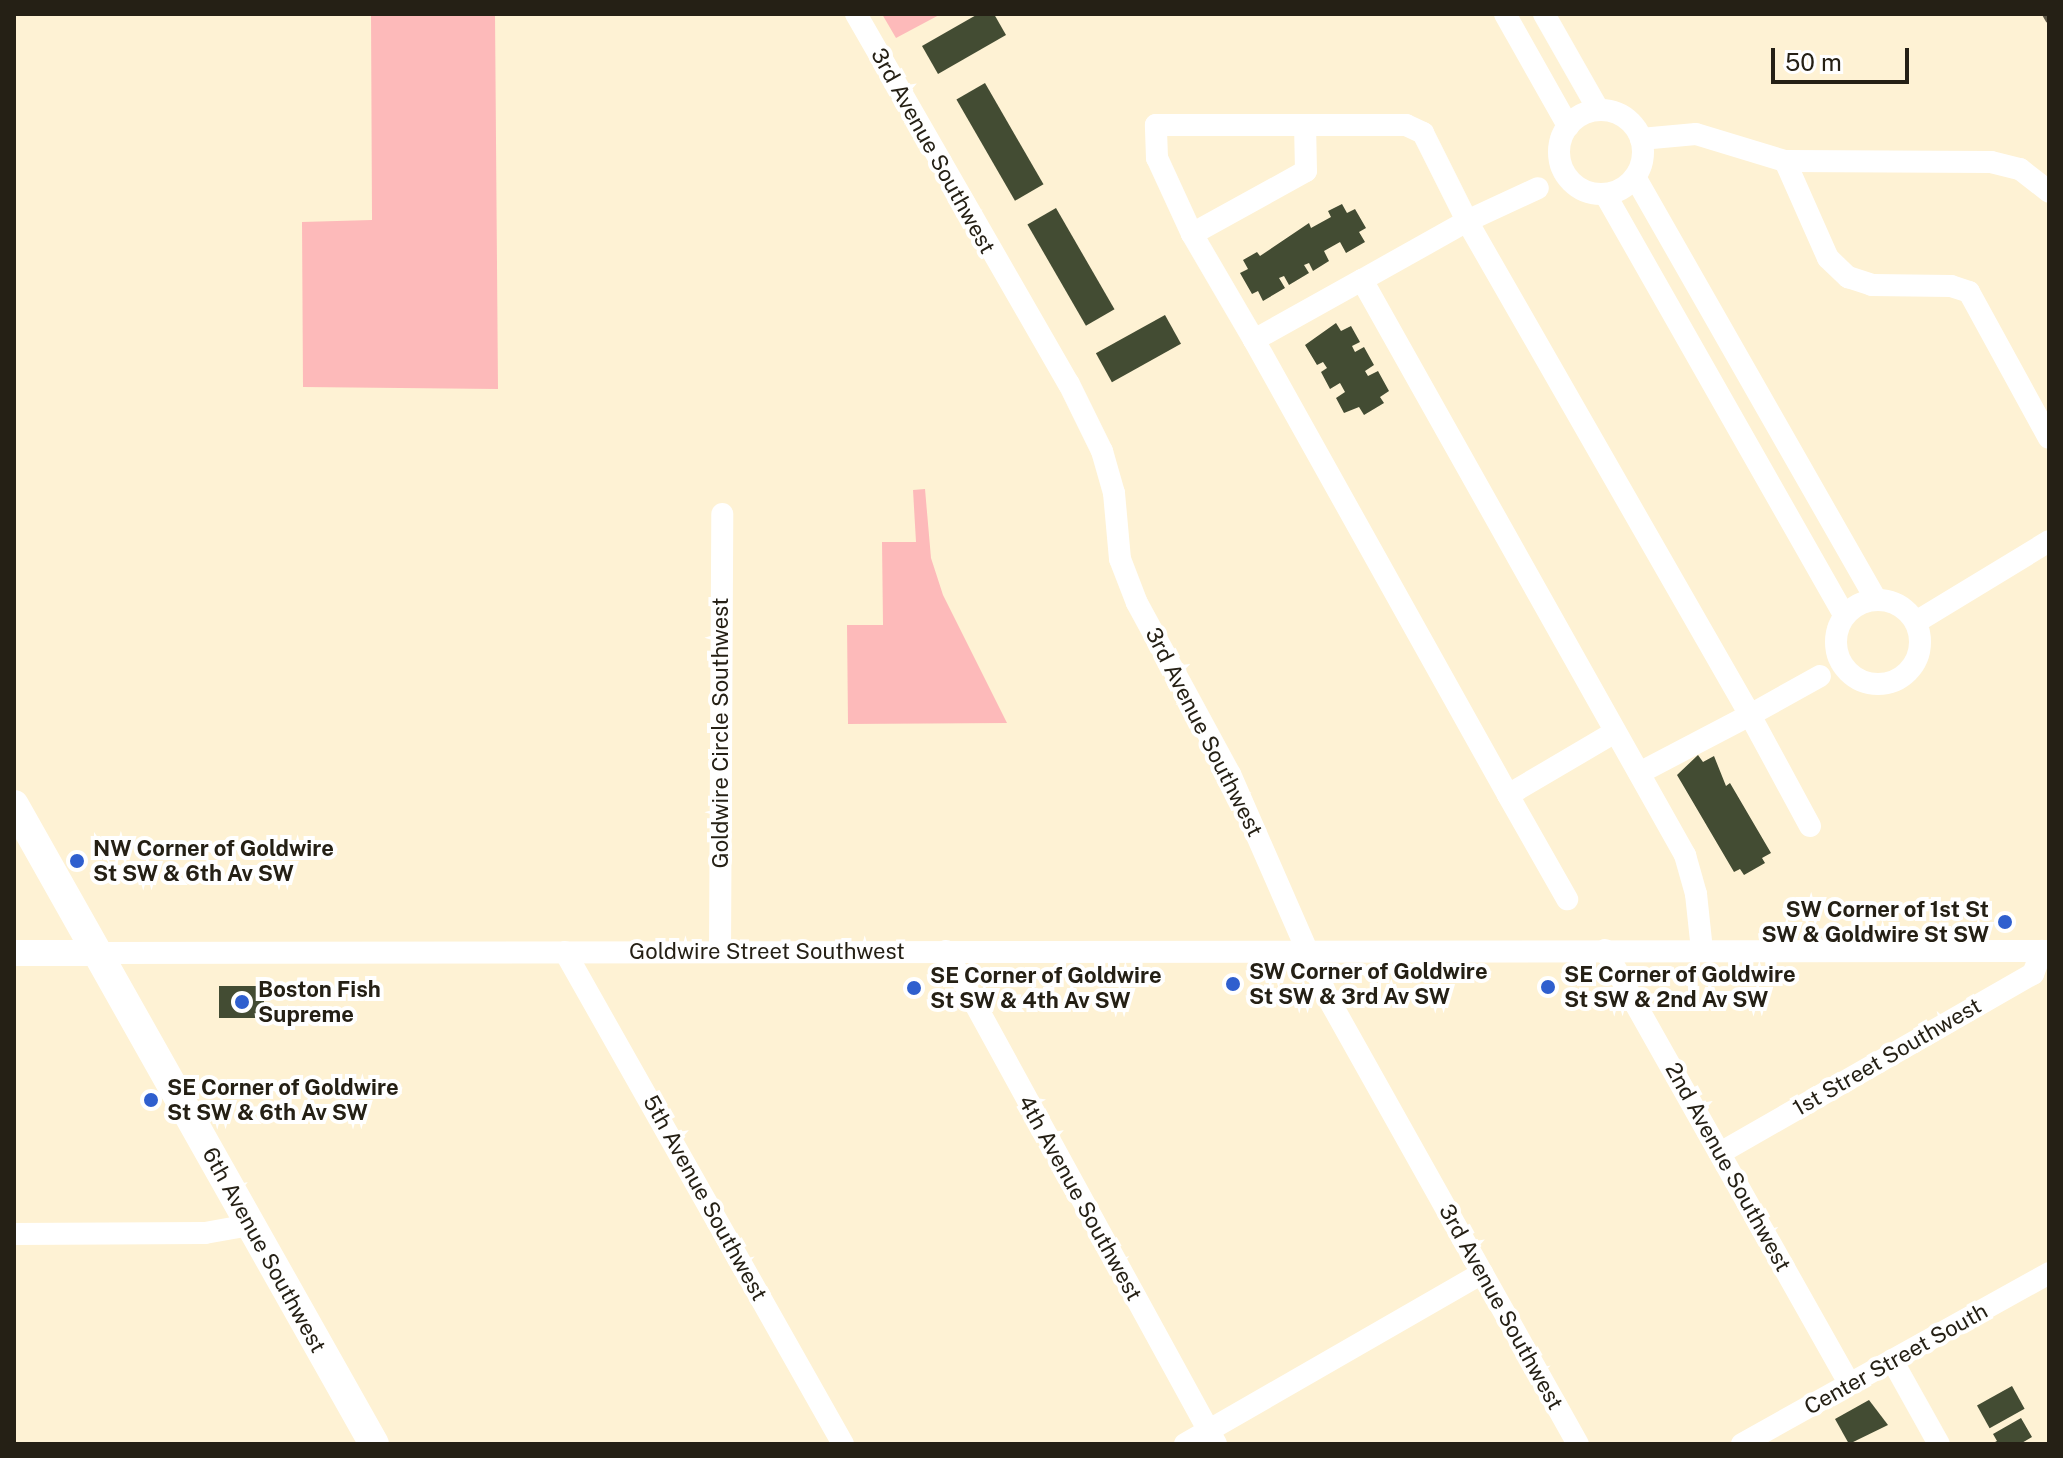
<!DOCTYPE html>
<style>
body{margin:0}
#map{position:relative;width:2063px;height:1458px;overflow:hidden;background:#fef2d4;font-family:"Public Sans",sans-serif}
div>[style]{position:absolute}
.green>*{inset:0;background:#fdbaba}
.building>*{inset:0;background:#434c33;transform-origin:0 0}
.minor>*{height:22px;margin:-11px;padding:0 11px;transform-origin:11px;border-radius:11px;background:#fff}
.minor>.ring{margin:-11px;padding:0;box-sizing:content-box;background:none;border:22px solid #fff;border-radius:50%}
.tertiary>*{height:26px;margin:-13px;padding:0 13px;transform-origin:13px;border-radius:13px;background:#fff}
.secondary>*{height:30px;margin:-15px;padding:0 15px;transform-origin:15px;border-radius:15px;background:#fff}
.rail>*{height:6px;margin-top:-3px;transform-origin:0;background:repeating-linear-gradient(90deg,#5f5848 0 10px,transparent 0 20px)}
.dots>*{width:22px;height:22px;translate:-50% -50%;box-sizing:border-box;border:4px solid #fff;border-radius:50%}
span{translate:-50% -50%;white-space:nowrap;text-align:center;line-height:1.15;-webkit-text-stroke:8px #fff;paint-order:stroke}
.street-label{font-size:22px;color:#252015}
.poi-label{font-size:22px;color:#252015;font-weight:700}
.left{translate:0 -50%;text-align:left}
.right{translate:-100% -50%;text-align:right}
.frame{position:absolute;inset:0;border:16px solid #252015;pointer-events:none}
.scale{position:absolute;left:1771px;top:48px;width:138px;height:36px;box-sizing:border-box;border:4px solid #252015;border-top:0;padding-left:10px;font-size:24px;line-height:28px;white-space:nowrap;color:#252015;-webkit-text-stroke:6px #fff;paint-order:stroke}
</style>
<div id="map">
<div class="green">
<i style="clip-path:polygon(371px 14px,495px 14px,498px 389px,303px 387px,302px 222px,372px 220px)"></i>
<i style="clip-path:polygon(882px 14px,941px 14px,896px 38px)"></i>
<i style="clip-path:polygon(925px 489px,931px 558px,943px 595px,1007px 723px,848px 724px,847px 625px,883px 625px,882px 542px,916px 542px,913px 490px)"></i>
</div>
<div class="building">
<i style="clip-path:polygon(978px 14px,994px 14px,1006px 35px,938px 74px,922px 46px)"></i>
<i style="left:985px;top:83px;width:117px;height:33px;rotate:60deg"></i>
<i style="clip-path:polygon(1342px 204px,1347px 213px,1355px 209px,1366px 228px,1359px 232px,1365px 242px,1346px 253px,1340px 242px,1324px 251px,1329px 261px,1313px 271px,1309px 263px,1304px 265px,1309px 273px,1289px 285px,1284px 276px,1279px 278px,1285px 288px,1263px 301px,1258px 291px,1252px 294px,1240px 273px,1248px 269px,1243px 260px,1257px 252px,1260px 256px,1309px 223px,1311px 228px,1331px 217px,1328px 211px)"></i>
<i style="left:1056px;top:208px;width:117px;height:33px;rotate:60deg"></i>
<i style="left:1165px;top:315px;width:33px;height:79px;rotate:61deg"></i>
<i style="clip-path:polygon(1336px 323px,1341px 331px,1351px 326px,1360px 342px,1352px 346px,1355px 352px,1364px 347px,1374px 365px,1365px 371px,1368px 376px,1378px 371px,1389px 391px,1380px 397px,1384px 403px,1364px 415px,1359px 407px,1344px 413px,1336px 398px,1345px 392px,1340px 383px,1330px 389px,1321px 372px,1327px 368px,1323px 362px,1317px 365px,1305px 345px)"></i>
<i style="clip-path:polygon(1698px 755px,1703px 762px,1714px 756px,1726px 786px,1730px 783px,1771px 853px,1762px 858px,1765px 863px,1744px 875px,1740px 869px,1734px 872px,1677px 775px)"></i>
<i style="left:264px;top:986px;width:32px;height:45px;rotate:90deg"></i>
<i style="left:2012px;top:1386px;width:26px;height:40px;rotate:61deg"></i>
<i style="clip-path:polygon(1869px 1400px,1888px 1425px,1849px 1444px,1835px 1419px)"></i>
<i style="clip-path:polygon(2021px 1418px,2032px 1437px,2020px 1444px,1991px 1444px,1997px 1441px,1993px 1434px)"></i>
</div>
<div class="minor">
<i style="left:856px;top:14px;width:427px;rotate:60.1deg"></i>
<i style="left:1069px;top:384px;width:75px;rotate:63.8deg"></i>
<i style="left:1102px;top:451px;width:44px;rotate:74.1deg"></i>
<i style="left:1114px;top:493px;width:66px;rotate:84.8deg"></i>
<i style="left:1120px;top:559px;width:47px;rotate:68.9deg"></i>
<i style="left:1137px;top:603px;width:195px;rotate:61.5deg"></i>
<i style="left:1230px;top:774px;width:244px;rotate:66.4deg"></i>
<i style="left:1328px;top:998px;width:511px;rotate:60.73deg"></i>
<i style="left:1505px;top:14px;width:129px;rotate:60.6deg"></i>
<i style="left:1544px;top:14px;width:109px;rotate:60.4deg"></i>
<i class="ring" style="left:1559px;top:110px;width:62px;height:62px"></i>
<i style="left:1641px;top:139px;width:55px;rotate:-5.2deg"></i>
<i style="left:1696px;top:134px;width:93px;rotate:16.9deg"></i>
<i style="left:1785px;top:161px;width:206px;rotate:0.3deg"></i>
<i style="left:1991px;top:162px;width:30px;rotate:14deg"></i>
<i style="left:2020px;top:169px;width:37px;rotate:38deg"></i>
<i style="left:1785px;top:161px;width:106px;rotate:66.1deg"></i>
<i style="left:1828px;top:258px;width:28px;rotate:44deg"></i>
<i style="left:1848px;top:277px;width:25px;rotate:18deg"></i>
<i style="left:1872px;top:285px;width:79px;rotate:0.7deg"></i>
<i style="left:1951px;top:286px;width:19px;rotate:18deg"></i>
<i style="left:1969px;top:292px;width:166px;rotate:61.3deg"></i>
<i style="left:1635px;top:177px;width:487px;rotate:60.3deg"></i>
<i style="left:1605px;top:194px;width:484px;rotate:60.4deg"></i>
<i style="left:1192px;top:234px;width:84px;rotate:-114.7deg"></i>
<i style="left:1157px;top:158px;width:33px;rotate:-92deg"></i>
<i style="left:1156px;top:125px;width:250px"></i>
<i style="left:1406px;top:125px;width:19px;rotate:25deg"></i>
<i style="left:1423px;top:133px;width:98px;rotate:63.4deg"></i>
<i style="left:1467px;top:221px;width:78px;rotate:-24.9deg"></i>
<i style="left:1362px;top:280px;width:120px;rotate:-29.3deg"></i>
<i style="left:1467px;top:221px;width:569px;rotate:60.19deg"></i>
<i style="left:1750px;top:715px;width:125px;rotate:152.4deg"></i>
<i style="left:1254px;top:340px;width:123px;rotate:-120.3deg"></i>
<i style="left:1192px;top:234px;width:130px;rotate:-28.9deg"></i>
<i style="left:1306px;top:171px;width:46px;rotate:-91.2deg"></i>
<i class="ring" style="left:1836px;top:600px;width:62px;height:62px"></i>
<i style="left:1916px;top:622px;width:156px;rotate:-31.3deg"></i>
<i style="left:1615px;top:732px;width:124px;rotate:149.5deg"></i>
<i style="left:1508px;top:795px;width:521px;rotate:-119.17deg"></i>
<i style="left:1254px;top:340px;width:124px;rotate:-29.1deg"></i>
<i style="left:1362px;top:280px;width:660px;rotate:60.68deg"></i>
<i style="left:1685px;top:855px;width:41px;rotate:74.2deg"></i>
<i style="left:1696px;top:894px;width:56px;rotate:83.9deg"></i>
<i style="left:1508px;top:795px;width:120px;rotate:60.4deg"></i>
<i style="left:1810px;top:826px;width:126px;rotate:-118.4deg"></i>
<i style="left:1750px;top:715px;width:80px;rotate:-29.1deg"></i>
<i style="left:1605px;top:950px;width:498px;rotate:60.6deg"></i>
<i style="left:946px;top:951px;width:562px;rotate:61.29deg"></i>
<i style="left:565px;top:952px;width:565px;rotate:60.53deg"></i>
<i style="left:720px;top:952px;width:438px;rotate:-89.7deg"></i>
<i style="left:97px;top:953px;width:1952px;rotate:-0.06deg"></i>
<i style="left:1720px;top:1153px;width:361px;rotate:-29.8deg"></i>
<i style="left:2033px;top:974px;width:25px;rotate:-69deg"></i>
<i style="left:14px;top:1234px;width:191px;rotate:-0.3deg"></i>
<i style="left:205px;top:1233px;width:46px;rotate:-10.1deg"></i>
<i style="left:1892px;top:1360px;width:96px;rotate:60.8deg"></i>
<i style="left:1185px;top:1444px;width:343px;rotate:-29.9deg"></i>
<i style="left:1742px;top:1444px;width:351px;rotate:-29.1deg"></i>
</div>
<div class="tertiary">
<i style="left:14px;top:953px;width:83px"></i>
</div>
<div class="secondary">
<i style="left:14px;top:805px;width:733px;rotate:60.6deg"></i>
</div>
<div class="rail">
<i style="left:2045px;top:14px;width:8px;rotate:60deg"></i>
</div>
<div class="dots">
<i style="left:77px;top:861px;background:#2f5fce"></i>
<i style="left:2005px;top:922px;background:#2f5fce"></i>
<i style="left:1233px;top:984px;background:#2f5fce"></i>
<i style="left:1548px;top:987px;background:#2f5fce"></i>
<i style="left:914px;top:988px;background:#2f5fce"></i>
<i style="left:242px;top:1002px;background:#2f5fce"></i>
<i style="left:151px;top:1100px;background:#2f5fce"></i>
</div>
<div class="street-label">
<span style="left:933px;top:151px;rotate:61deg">3rd Avenue Southwest</span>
<span style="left:1204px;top:732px;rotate:63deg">3rd Avenue Southwest</span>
<span style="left:721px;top:733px;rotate:-90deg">Goldwire Circle Southwest</span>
<span style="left:767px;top:952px">Goldwire Street Southwest</span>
<span style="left:1887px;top:1057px;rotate:-30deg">1st Street Southwest</span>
<span style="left:1728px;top:1167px;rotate:61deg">2nd Avenue Southwest</span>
<span style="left:705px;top:1198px;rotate:61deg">5th Avenue Southwest</span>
<span style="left:1080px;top:1198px;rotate:61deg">4th Avenue Southwest</span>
<span style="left:264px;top:1250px;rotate:61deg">6th Avenue Southwest</span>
<span style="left:1501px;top:1307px;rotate:61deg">3rd Avenue Southwest</span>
<span style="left:1896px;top:1359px;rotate:-29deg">Center Street South</span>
</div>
<div class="poi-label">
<span class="left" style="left:93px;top:861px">NW Corner of Goldwire<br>St SW &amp; 6th Av SW</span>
<span class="right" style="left:1989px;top:922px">SW Corner of 1st St<br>SW &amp; Goldwire St SW</span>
<span class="left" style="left:1249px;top:984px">SW Corner of Goldwire<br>St SW &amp; 3rd Av SW</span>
<span class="left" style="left:1564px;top:987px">SE Corner of Goldwire<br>St SW &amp; 2nd Av SW</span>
<span class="left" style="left:930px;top:988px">SE Corner of Goldwire<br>St SW &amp; 4th Av SW</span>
<span class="left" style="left:258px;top:1002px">Boston Fish<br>Supreme</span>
<span class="left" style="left:167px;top:1100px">SE Corner of Goldwire<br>St SW &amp; 6th Av SW</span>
</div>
<div class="frame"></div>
<div class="scale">50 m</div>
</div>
